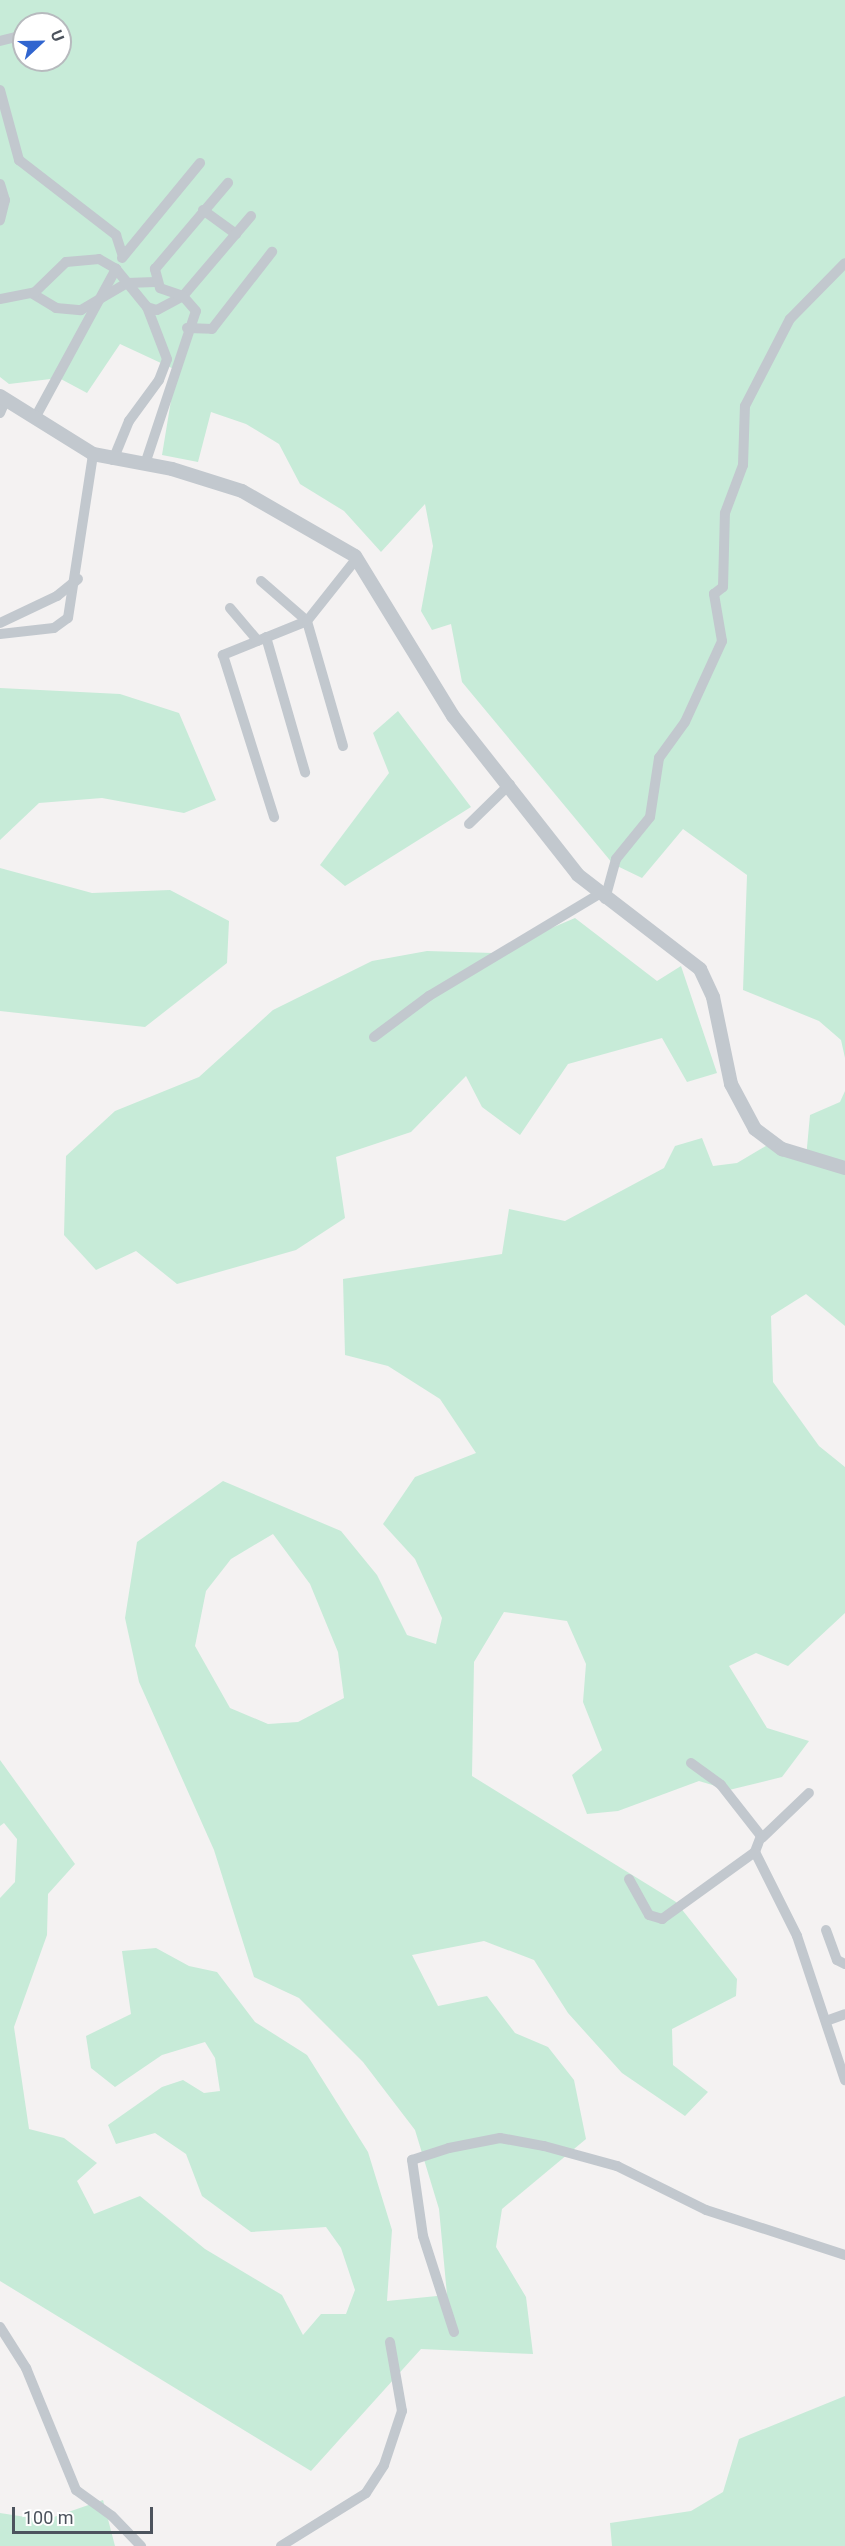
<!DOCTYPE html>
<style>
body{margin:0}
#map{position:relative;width:845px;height:2546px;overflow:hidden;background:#f4f2f2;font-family:Roboto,sans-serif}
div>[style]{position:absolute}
.green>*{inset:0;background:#c7ebd8}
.minor>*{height:10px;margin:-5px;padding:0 5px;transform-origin:5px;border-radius:5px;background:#c2c8ce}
.tertiary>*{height:14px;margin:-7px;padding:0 7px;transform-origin:7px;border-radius:7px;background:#c2c8ce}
span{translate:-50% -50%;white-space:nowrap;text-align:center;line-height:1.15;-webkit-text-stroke:5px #fff;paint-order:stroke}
.north{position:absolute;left:12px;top:12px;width:60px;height:60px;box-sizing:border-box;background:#fff;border:2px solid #b7babe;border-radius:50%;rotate:68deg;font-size:16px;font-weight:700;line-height:24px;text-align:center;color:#4c535d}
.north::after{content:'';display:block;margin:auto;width:21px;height:27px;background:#3165cf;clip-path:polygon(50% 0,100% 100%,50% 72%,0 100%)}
.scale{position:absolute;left:12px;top:2507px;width:141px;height:27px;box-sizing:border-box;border:3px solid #4c535d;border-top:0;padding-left:8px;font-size:18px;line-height:21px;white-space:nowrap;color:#4c535d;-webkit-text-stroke:4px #fff;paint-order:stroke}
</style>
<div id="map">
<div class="green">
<i style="clip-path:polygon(evenodd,0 0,845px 0,845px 1058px,841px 1040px,819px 1021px,743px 990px,747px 875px,683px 829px,642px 878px,613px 864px,462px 682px,451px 624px,432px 630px,421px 611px,433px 546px,425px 504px,381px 552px,344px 511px,300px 484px,279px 444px,246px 424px,211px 412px,198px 462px,162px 455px,176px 370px,120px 344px,87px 393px,59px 378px,9px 384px,0 377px,0 0,24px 24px,60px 24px,60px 60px,24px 60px,24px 24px)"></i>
<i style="clip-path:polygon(0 688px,120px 694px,179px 713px,216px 800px,184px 813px,102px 798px,39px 803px,0 840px)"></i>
<i style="clip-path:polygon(398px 711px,471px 807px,345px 886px,320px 865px,389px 773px,373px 733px)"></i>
<i style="clip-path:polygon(0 868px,92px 893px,170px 890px,229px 921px,227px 963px,145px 1027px,0 1011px)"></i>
<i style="clip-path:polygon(575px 918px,657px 981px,681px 966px,717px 1073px,687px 1082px,662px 1038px,568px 1064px,520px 1135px,482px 1107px,466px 1076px,411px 1132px,336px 1157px,345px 1218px,296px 1250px,177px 1284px,136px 1251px,96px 1270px,64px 1235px,66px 1156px,115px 1111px,199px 1077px,273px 1010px,372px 961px,427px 951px,493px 953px)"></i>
<i style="clip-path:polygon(evenodd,845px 1091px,845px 1326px,806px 1294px,771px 1316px,773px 1382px,819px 1446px,845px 1467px,845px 1613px,788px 1666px,756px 1653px,729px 1666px,767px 1728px,809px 1741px,782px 1777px,729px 1790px,699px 1781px,618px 1811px,587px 1814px,572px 1775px,602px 1750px,583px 1702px,586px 1664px,567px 1621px,504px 1612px,474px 1662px,472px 1776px,676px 1902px,737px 1979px,736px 1996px,672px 2029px,673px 2065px,708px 2092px,685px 2116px,622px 2073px,568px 2013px,534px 1960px,484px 1941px,412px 1955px,438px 2006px,487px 1996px,515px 2033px,548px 2047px,574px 2080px,586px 2139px,502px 2209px,496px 2247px,526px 2297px,533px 2354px,421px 2349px,311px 2471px,0 2281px,0 1898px,15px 1882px,17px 1839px,4px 1823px,0 1826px,0 1760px,75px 1864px,48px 1894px,47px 1935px,14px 2027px,29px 2129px,64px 2138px,97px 2163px,77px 2181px,94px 2214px,140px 2196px,205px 2249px,282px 2295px,303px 2335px,321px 2314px,346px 2314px,355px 2290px,341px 2248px,326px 2227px,251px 2232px,202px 2196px,186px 2154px,155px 2133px,116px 2144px,108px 2125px,162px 2087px,183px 2080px,204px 2093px,220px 2091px,215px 2058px,205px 2042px,162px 2055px,115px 2087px,91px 2068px,86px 2036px,131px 2014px,122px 1951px,156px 1948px,189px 1966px,217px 1972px,255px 2022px,307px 2055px,368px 2152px,392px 2230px,387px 2301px,447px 2295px,439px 2209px,415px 2130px,363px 2062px,299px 1998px,254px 1977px,214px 1850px,139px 1682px,125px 1618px,137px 1542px,223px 1481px,341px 1531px,377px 1575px,407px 1635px,436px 1644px,442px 1618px,415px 1559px,383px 1524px,415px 1477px,476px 1453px,440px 1399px,388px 1366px,345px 1355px,343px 1279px,502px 1254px,509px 1209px,565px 1221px,664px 1168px,675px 1146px,702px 1138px,713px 1166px,737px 1163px,771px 1143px,806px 1158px,810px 1115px,840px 1102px,845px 1091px,273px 1534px,310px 1584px,338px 1652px,344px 1698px,298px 1722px,268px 1724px,230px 1708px,195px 1646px,206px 1591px,231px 1559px,273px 1534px)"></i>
<i style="clip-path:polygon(845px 2396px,845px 2546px,612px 2546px,610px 2523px,691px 2511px,723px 2492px,739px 2439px)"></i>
<i style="clip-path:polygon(103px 2500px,115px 2546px,0 2546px,0 2513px,45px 2520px)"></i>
</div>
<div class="minor">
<i style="left:0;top:41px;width:25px;rotate:-14deg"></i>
<i style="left:0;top:90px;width:73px;rotate:74.8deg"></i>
<i style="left:19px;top:160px;width:123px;rotate:37.7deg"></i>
<i style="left:116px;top:235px;width:22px;rotate:72deg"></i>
<i style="left:0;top:184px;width:17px;rotate:73deg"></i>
<i style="left:5px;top:200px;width:21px;rotate:104deg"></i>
<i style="left:203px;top:210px;width:41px;rotate:36deg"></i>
<i style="left:122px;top:258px;width:123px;rotate:-50.6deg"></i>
<i style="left:33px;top:294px;width:27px;rotate:31deg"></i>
<i style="left:56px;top:308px;width:25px;rotate:5deg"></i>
<i style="left:81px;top:310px;width:53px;rotate:-30.4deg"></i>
<i style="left:127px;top:283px;width:28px;rotate:-2deg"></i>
<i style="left:0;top:299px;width:36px;rotate:-11deg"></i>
<i style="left:35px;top:292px;width:43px;rotate:-44.1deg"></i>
<i style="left:66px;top:262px;width:33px;rotate:-5deg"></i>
<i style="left:99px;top:259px;width:20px;rotate:30deg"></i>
<i style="left:116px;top:269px;width:49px;rotate:50.8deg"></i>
<i style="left:147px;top:307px;width:10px;rotate:17deg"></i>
<i style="left:157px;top:310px;width:30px;rotate:-28deg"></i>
<i style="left:183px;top:296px;width:105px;rotate:-49.6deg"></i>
<i style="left:187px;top:328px;width:25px;rotate:2deg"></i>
<i style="left:212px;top:329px;width:98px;rotate:-52.1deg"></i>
<i style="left:0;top:413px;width:15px;rotate:-67deg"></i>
<i style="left:35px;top:418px;width:170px;rotate:-61.5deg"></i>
<i style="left:113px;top:460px;width:42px;rotate:-67.7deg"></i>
<i style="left:129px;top:421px;width:51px;rotate:-53.8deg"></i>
<i style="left:159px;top:380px;width:22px;rotate:-69deg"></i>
<i style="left:167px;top:359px;width:56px;rotate:-111deg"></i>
<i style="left:145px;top:464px;width:161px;rotate:-71.6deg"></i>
<i style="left:196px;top:311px;width:20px;rotate:-131deg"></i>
<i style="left:183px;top:296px;width:24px;rotate:-161deg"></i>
<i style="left:160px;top:288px;width:20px;rotate:-105deg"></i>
<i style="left:155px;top:269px;width:113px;rotate:-49.7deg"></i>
<i style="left:261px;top:581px;width:61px;rotate:41deg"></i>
<i style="left:307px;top:621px;width:91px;rotate:158deg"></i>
<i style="left:223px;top:655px;width:170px;rotate:72.5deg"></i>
<i style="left:230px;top:608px;width:43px;rotate:49.7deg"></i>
<i style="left:0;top:623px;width:63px;rotate:-25.3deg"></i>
<i style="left:57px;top:596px;width:27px;rotate:-39deg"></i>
<i style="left:0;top:634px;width:54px;rotate:-6.3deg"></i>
<i style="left:54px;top:628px;width:17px;rotate:-36deg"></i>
<i style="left:68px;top:618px;width:166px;rotate:-81.3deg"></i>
<i style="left:266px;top:637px;width:141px;rotate:73.9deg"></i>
<i style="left:343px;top:746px;width:130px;rotate:-106.1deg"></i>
<i style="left:307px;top:621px;width:80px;rotate:-51.6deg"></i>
<i style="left:469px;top:824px;width:57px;rotate:-44.3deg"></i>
<i style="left:605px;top:899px;width:41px;rotate:-74.6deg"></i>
<i style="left:616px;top:859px;width:54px;rotate:-51deg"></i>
<i style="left:650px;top:817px;width:60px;rotate:-81.3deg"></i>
<i style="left:659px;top:758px;width:44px;rotate:-54.2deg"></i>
<i style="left:685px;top:722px;width:89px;rotate:-65.4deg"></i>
<i style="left:722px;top:641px;width:48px;rotate:-99.7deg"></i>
<i style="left:714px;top:594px;width:11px;rotate:-38deg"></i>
<i style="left:723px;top:587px;width:74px;rotate:-88.5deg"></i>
<i style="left:725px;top:513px;width:51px;rotate:-69.4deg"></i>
<i style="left:743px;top:465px;width:59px;rotate:-88.1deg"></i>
<i style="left:745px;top:406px;width:98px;rotate:-62.7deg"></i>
<i style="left:790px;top:319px;width:78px;rotate:-45.5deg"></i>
<i style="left:374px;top:1037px;width:69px;rotate:-36.7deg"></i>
<i style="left:429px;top:996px;width:197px;rotate:-30.9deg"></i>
<i style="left:691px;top:1763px;width:37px;rotate:36deg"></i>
<i style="left:721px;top:1785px;width:65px;rotate:51.9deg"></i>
<i style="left:761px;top:1836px;width:17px;rotate:111deg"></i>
<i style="left:755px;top:1852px;width:94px;rotate:63.4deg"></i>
<i style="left:797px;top:1936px;width:152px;rotate:71.6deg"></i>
<i style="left:762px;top:1838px;width:65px;rotate:-43.8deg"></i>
<i style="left:629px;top:1879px;width:41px;rotate:60.9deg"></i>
<i style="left:649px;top:1915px;width:14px;rotate:17deg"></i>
<i style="left:662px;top:1919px;width:115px;rotate:-35.8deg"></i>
<i style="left:826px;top:1930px;width:32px;rotate:70deg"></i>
<i style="left:837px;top:1960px;width:9px;rotate:27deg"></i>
<i style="left:826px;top:2021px;width:20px;rotate:-20deg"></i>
<i style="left:0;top:2327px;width:49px;rotate:57.6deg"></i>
<i style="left:26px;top:2368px;width:132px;rotate:67.7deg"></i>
<i style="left:76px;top:2490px;width:44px;rotate:35.8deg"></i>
<i style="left:112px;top:2516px;width:42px;rotate:46deg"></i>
<i style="left:454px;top:2332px;width:101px;rotate:-107.9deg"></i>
<i style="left:423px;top:2236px;width:77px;rotate:-98.2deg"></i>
<i style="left:412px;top:2160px;width:39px;rotate:-18deg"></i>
<i style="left:449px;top:2148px;width:52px;rotate:-11.1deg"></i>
<i style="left:500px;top:2138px;width:45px;rotate:10.3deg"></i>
<i style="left:544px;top:2146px;width:76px;rotate:15.3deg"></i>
<i style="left:617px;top:2166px;width:99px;rotate:26.3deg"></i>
<i style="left:706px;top:2210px;width:146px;rotate:17.9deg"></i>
<i style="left:281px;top:2546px;width:100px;rotate:-31.9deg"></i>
<i style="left:366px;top:2493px;width:33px;rotate:-57deg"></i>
<i style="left:384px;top:2465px;width:57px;rotate:-71.6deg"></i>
<i style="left:402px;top:2411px;width:70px;rotate:-99.9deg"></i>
</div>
<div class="tertiary">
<i style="left:0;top:396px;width:110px;rotate:31.9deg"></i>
<i style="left:93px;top:454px;width:80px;rotate:10.8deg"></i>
<i style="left:172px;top:469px;width:73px;rotate:17.4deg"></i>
<i style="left:242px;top:491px;width:130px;rotate:29.9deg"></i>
<i style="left:355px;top:556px;width:188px;rotate:58.5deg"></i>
<i style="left:453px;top:716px;width:202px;rotate:51.8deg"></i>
<i style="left:578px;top:875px;width:154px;rotate:37.6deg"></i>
<i style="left:700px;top:969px;width:31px;rotate:65deg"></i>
<i style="left:713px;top:997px;width:89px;rotate:78.3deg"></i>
<i style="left:731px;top:1084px;width:51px;rotate:61.9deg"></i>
<i style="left:755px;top:1129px;width:34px;rotate:37deg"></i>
<i style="left:782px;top:1149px;width:66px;rotate:16.8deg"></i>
</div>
<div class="north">U</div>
<div class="scale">100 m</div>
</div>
